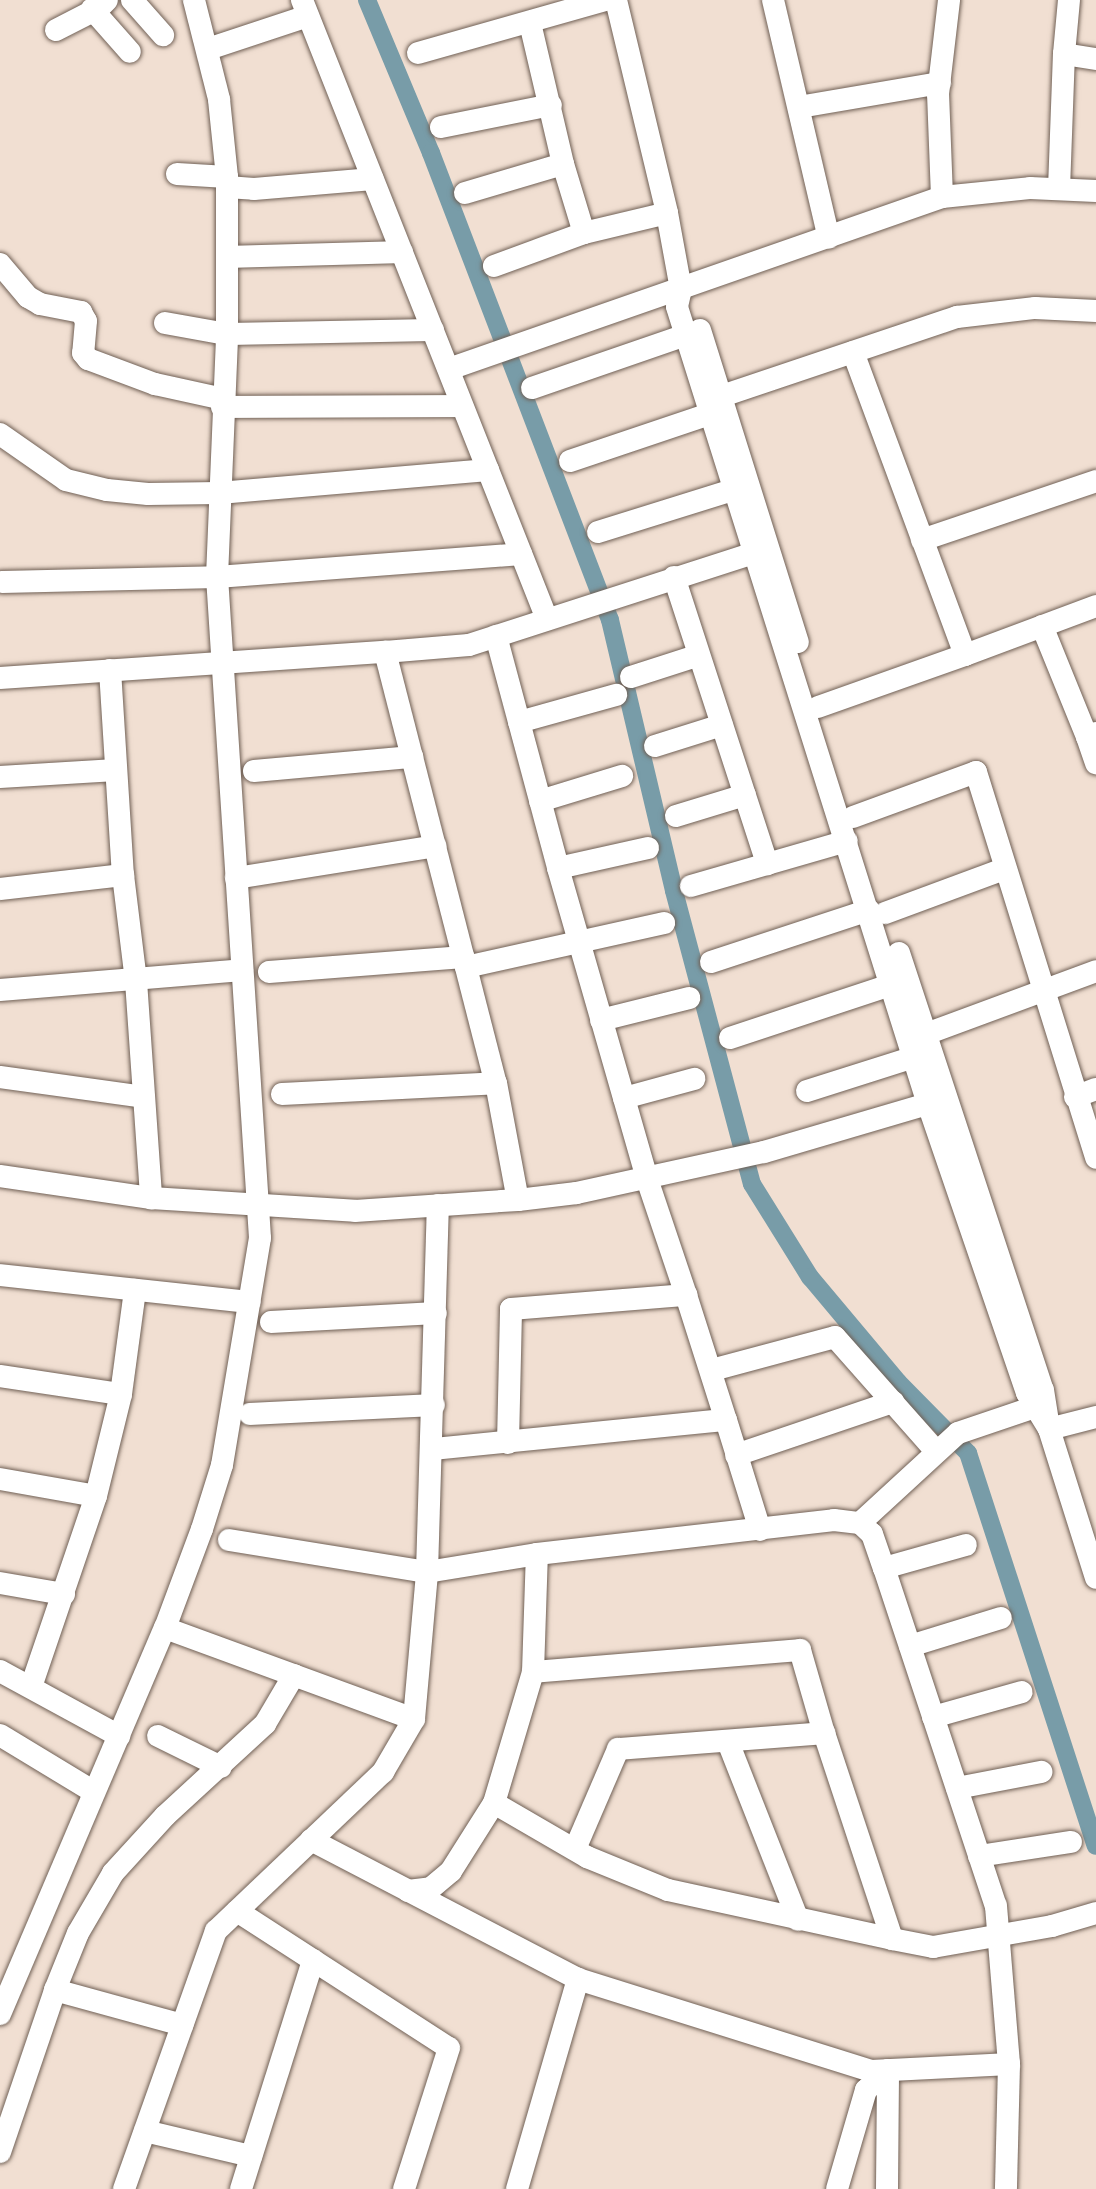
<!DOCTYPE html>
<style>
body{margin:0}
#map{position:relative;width:1096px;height:2189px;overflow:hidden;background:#f1dfd2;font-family:"IBM Plex Sans",sans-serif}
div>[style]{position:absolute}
.canal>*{height:18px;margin:-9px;padding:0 9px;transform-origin:9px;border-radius:9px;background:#789ca8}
.roads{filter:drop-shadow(0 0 2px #706055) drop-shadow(0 0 2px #706055)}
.minor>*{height:22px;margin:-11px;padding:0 11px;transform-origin:11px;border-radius:11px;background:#fff}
span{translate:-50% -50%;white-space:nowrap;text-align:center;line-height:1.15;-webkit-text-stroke:6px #fff;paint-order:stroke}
</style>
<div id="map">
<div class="canal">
<i style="left:367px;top:0;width:166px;rotate:67.3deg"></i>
<i style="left:431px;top:153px;width:500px;rotate:69.03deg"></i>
<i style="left:610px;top:620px;width:278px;rotate:76.7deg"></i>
<i style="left:674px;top:891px;width:303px;rotate:75.1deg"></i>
<i style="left:752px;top:1184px;width:110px;rotate:58.1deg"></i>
<i style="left:810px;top:1277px;width:137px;rotate:50deg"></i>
<i style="left:898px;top:1382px;width:100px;rotate:45.4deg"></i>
<i style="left:968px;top:1453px;width:413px;rotate:72deg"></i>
</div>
<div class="roads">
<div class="minor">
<i style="left:132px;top:0;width:47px;rotate:48.5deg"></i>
<i style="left:302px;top:0;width:666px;rotate:68.41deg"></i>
<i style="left:616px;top:0;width:219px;rotate:76.5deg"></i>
<i style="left:667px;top:213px;width:77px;rotate:79.6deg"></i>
<i style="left:681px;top:289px;width:18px;rotate:103deg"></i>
<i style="left:677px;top:307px;width:836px;rotate:72.52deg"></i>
<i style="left:928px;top:1104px;width:305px;rotate:71.1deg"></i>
<i style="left:1027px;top:1393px;width:42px;rotate:58.6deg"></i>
<i style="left:773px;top:0;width:244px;rotate:76.8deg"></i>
<i style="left:1069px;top:0;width:54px;rotate:95.3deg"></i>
<i style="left:1064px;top:54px;width:32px;rotate:9deg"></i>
<i style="left:92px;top:9px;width:57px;rotate:48.5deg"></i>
<i style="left:530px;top:23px;width:145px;rotate:76.8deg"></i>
<i style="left:563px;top:164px;width:72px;rotate:73.1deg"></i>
<i style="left:56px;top:30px;width:48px;rotate:-27.1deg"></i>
<i style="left:99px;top:8px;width:11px;rotate:-45deg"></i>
<i style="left:208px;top:49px;width:105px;rotate:-18.3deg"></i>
<i style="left:418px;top:53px;width:194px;rotate:-15.8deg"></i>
<i style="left:799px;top:107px;width:143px;rotate:-9.7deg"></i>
<i style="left:441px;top:127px;width:112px;rotate:-11.3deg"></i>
<i style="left:177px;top:174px;width:50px;rotate:3.4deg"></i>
<i style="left:227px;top:187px;width:27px;rotate:4deg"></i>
<i style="left:254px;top:189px;width:119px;rotate:-4.8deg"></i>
<i style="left:1059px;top:189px;width:135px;rotate:-87.9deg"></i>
<i style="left:465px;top:193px;width:102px;rotate:-16.5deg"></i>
<i style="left:942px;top:197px;width:88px;rotate:-5.8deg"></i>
<i style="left:1030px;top:188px;width:66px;rotate:2.6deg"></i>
<i style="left:228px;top:257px;width:174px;rotate:-1.6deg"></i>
<i style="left:0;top:264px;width:43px;rotate:49.7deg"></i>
<i style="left:28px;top:297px;width:14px;rotate:30deg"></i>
<i style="left:40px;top:304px;width:42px;rotate:11deg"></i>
<i style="left:81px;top:312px;width:10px;rotate:61deg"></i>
<i style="left:86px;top:321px;width:32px;rotate:95deg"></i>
<i style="left:83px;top:353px;width:8px;rotate:50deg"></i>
<i style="left:88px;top:359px;width:72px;rotate:20.5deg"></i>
<i style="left:155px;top:384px;width:70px;rotate:12.4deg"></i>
<i style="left:494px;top:266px;width:96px;rotate:-20.1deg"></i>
<i style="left:584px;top:233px;width:85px;rotate:-13.5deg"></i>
<i style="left:165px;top:323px;width:63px;rotate:10.1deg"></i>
<i style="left:227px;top:334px;width:206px;rotate:-1.1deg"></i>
<i style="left:700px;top:330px;width:327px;rotate:72.6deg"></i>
<i style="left:853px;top:352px;width:323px;rotate:69.7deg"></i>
<i style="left:965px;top:655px;width:140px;rotate:-20.5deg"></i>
<i style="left:449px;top:369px;width:522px;rotate:-19.23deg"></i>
<i style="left:942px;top:197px;width:103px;rotate:-92.2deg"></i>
<i style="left:938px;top:94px;width:95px;rotate:-83.3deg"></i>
<i style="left:532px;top:388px;width:163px;rotate:-19deg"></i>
<i style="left:722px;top:396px;width:248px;rotate:-18.6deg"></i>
<i style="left:957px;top:317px;width:79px;rotate:-6.6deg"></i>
<i style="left:1035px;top:308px;width:61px;rotate:2.8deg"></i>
<i style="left:222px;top:407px;width:240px;rotate:-0.2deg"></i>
<i style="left:0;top:434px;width:80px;rotate:34.9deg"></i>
<i style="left:66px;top:480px;width:42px;rotate:13.7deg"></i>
<i style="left:107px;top:490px;width:41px;rotate:5.6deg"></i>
<i style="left:148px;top:494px;width:71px;rotate:-0.8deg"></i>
<i style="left:219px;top:493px;width:270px;rotate:-4.9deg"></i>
<i style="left:570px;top:461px;width:148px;rotate:-18.6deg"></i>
<i style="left:598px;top:532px;width:141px;rotate:-17.3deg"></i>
<i style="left:922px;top:540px;width:184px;rotate:-18.7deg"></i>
<i style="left:674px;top:577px;width:302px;rotate:72deg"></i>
<i style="left:2px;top:582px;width:215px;rotate:-1.3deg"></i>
<i style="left:217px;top:577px;width:305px;rotate:-4.3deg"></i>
<i style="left:1042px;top:626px;width:120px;rotate:67.9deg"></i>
<i style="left:1087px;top:737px;width:10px;rotate:-24deg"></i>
<i style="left:496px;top:636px;width:240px;rotate:75deg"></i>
<i style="left:385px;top:652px;width:84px;rotate:-4.8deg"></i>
<i style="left:469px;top:645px;width:299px;rotate:-17.9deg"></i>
<i style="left:110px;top:670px;width:205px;rotate:86.4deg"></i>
<i style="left:123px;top:875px;width:107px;rotate:83deg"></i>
<i style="left:136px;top:981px;width:218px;rotate:86deg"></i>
<i style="left:631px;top:677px;width:71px;rotate:-17.9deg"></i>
<i style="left:0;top:678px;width:386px;rotate:-3.9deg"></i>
<i style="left:385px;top:652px;width:445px;rotate:75.6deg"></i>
<i style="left:818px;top:707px;width:156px;rotate:-19.5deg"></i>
<i style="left:519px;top:722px;width:101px;rotate:-15.6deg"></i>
<i style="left:1087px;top:737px;width:28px;rotate:71deg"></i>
<i style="left:655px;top:746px;width:70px;rotate:-17.4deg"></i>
<i style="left:254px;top:771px;width:159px;rotate:-5.1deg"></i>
<i style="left:0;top:777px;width:116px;rotate:-3.5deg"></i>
<i style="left:540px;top:801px;width:86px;rotate:-17deg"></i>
<i style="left:676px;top:816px;width:72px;rotate:-16.9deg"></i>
<i style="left:853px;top:817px;width:131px;rotate:-20.1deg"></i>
<i style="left:976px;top:772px;width:404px;rotate:72.7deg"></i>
<i style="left:648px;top:848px;width:92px;rotate:167.5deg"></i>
<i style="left:558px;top:868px;width:323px;rotate:74deg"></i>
<i style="left:647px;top:1179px;width:122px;rotate:71.4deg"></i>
<i style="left:236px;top:878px;width:202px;rotate:-9.1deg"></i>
<i style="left:691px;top:886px;width:162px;rotate:-16.1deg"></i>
<i style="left:0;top:889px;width:124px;rotate:-6.5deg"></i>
<i style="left:885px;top:913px;width:127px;rotate:-20.3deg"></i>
<i style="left:899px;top:953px;width:460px;rotate:71.8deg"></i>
<i style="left:1043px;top:1390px;width:39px;rotate:81deg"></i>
<i style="left:1049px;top:1429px;width:156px;rotate:72.5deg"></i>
<i style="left:711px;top:962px;width:166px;rotate:-18.2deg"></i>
<i style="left:466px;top:967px;width:203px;rotate:-12.5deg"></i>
<i style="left:269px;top:972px;width:195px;rotate:-4.4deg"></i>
<i style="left:0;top:990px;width:243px;rotate:-4.7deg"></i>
<i style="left:601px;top:1020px;width:91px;rotate:-14deg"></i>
<i style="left:926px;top:1034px;width:181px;rotate:-20.3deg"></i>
<i style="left:730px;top:1038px;width:172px;rotate:-18.3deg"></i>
<i style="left:0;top:1077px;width:145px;rotate:7.9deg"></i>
<i style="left:807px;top:1091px;width:112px;rotate:-17.6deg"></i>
<i style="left:282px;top:1094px;width:214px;rotate:-2.9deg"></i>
<i style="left:496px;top:1083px;width:119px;rotate:79.4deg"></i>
<i style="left:1075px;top:1097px;width:22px;rotate:-21deg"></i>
<i style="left:624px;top:1098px;width:73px;rotate:-15.2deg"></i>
<i style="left:0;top:1176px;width:153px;rotate:8.3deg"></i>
<i style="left:151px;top:1198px;width:204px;rotate:3.6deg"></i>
<i style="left:355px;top:1211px;width:163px;rotate:-3.9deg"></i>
<i style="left:518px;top:1200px;width:59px;rotate:-6.8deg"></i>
<i style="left:577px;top:1193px;width:191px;rotate:-12.4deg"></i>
<i style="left:764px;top:1152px;width:184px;rotate:-16.4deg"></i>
<i style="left:0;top:1275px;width:251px;rotate:6.2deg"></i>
<i style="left:271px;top:1322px;width:165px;rotate:-3.1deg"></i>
<i style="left:712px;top:1370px;width:127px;rotate:-15deg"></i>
<i style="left:835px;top:1337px;width:152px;rotate:48.5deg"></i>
<i style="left:0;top:1376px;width:122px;rotate:8.5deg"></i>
<i style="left:250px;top:1414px;width:184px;rotate:-2.8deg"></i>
<i style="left:1049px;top:1429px;width:49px;rotate:-14.3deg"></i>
<i style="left:508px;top:1443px;width:134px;rotate:-88.7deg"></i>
<i style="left:511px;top:1309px;width:176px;rotate:-4.6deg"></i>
<i style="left:686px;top:1295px;width:131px;rotate:72.3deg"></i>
<i style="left:433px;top:1449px;width:294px;rotate:-5.7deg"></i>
<i style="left:726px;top:1420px;width:115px;rotate:72.8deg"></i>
<i style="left:736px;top:1455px;width:166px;rotate:-18.7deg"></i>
<i style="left:0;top:1479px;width:97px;rotate:10deg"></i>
<i style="left:860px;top:1523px;width:133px;rotate:-42.6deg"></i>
<i style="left:958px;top:1433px;width:81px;rotate:-18.7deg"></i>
<i style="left:229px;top:1540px;width:201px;rotate:9.2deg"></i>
<i style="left:427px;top:1572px;width:367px;rotate:-88.3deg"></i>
<i style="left:884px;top:1568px;width:85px;rotate:-15.7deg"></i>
<i style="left:0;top:1583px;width:65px;rotate:9.8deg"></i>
<i style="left:165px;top:1628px;width:265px;rotate:20.1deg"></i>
<i style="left:414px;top:1719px;width:148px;rotate:-84.9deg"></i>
<i style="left:427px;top:1572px;width:111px;rotate:-9.3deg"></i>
<i style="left:537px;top:1554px;width:299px;rotate:-6.5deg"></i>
<i style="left:834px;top:1520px;width:26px;rotate:7deg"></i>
<i style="left:860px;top:1523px;width:16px;rotate:43deg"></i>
<i style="left:872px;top:1534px;width:36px;rotate:71deg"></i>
<i style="left:884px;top:1568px;width:356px;rotate:71.7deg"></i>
<i style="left:996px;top:1906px;width:159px;rotate:85.3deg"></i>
<i style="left:910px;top:1646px;width:95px;rotate:-17.1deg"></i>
<i style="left:0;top:1671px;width:136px;rotate:28.6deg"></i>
<i style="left:533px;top:1672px;width:268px;rotate:-4.7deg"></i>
<i style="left:800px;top:1650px;width:86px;rotate:73.9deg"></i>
<i style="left:31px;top:1687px;width:202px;rotate:-71.2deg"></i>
<i style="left:96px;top:1496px;width:105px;rotate:-76.2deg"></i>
<i style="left:121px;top:1394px;width:105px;rotate:-82.3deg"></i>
<i style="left:933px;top:1717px;width:92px;rotate:-15.7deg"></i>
<i style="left:0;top:1735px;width:110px;rotate:31.2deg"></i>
<i style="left:158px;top:1736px;width:70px;rotate:26.2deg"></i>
<i style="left:728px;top:1742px;width:191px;rotate:68.5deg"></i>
<i style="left:957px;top:1788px;width:86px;rotate:-10.8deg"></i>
<i style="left:494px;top:1803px;width:108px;rotate:30.1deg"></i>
<i style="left:587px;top:1857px;width:87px;rotate:22.2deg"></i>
<i style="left:668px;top:1890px;width:229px;rotate:12.3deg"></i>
<i style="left:892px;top:1939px;width:42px;rotate:11deg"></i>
<i style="left:933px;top:1947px;width:121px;rotate:-10deg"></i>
<i style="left:1052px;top:1926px;width:46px;rotate:-16.5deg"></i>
<i style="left:311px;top:1840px;width:301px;rotate:27.5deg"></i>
<i style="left:575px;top:1849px;width:109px;rotate:-66.7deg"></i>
<i style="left:618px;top:1749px;width:207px;rotate:-4.4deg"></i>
<i style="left:824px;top:1733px;width:217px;rotate:71.7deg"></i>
<i style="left:979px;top:1856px;width:93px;rotate:-8.7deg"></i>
<i style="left:408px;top:1891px;width:23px;rotate:-7deg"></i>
<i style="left:431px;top:1888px;width:26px;rotate:-40deg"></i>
<i style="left:451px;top:1871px;width:80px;rotate:-57.7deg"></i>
<i style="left:494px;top:1803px;width:137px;rotate:-73.4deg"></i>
<i style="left:533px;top:1672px;width:118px;rotate:-88.1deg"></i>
<i style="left:237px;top:1911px;width:252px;rotate:32.9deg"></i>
<i style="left:449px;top:2048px;width:148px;rotate:107.7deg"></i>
<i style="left:55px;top:1990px;width:61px;rotate:-68deg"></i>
<i style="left:78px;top:1933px;width:69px;rotate:-59.7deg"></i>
<i style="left:113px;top:1873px;width:77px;rotate:-47.6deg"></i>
<i style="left:165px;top:1816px;width:136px;rotate:-42.6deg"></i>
<i style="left:265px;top:1724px;width:57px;rotate:-59.4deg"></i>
<i style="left:0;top:2014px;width:420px;rotate:-66.9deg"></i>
<i style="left:165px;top:1628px;width:106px;rotate:-69.5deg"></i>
<i style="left:202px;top:1529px;width:67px;rotate:-72.6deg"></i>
<i style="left:222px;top:1465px;width:230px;rotate:-80.5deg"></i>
<i style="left:260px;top:1238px;width:662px;rotate:-93.72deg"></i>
<i style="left:217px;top:577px;width:243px;rotate:-87.6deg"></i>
<i style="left:227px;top:334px;width:157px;rotate:-90deg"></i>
<i style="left:227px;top:177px;width:78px;rotate:-95.9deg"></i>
<i style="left:219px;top:99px;width:102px;rotate:-104.2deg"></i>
<i style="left:145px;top:2131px;width:109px;rotate:13.3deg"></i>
<i style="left:0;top:2152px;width:171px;rotate:-71.2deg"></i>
<i style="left:55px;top:1990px;width:132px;rotate:15.4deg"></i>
<i style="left:124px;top:2189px;width:274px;rotate:-70.4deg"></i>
<i style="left:216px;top:1931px;width:231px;rotate:-43.6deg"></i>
<i style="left:383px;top:1772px;width:61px;rotate:-59.7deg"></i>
<i style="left:241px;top:2189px;width:240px;rotate:-72.5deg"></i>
<i style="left:517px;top:2189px;width:219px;rotate:-73.8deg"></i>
<i style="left:578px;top:1979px;width:308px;rotate:17.4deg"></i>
<i style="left:872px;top:2071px;width:137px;rotate:-2.9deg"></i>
<i style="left:1009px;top:2064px;width:125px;rotate:91.4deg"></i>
<i style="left:837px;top:2189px;width:103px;rotate:-73.7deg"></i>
<i style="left:866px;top:2090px;width:30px;rotate:-42deg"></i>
<i style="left:887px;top:2189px;width:119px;rotate:-89.5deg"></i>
</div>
</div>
</div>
